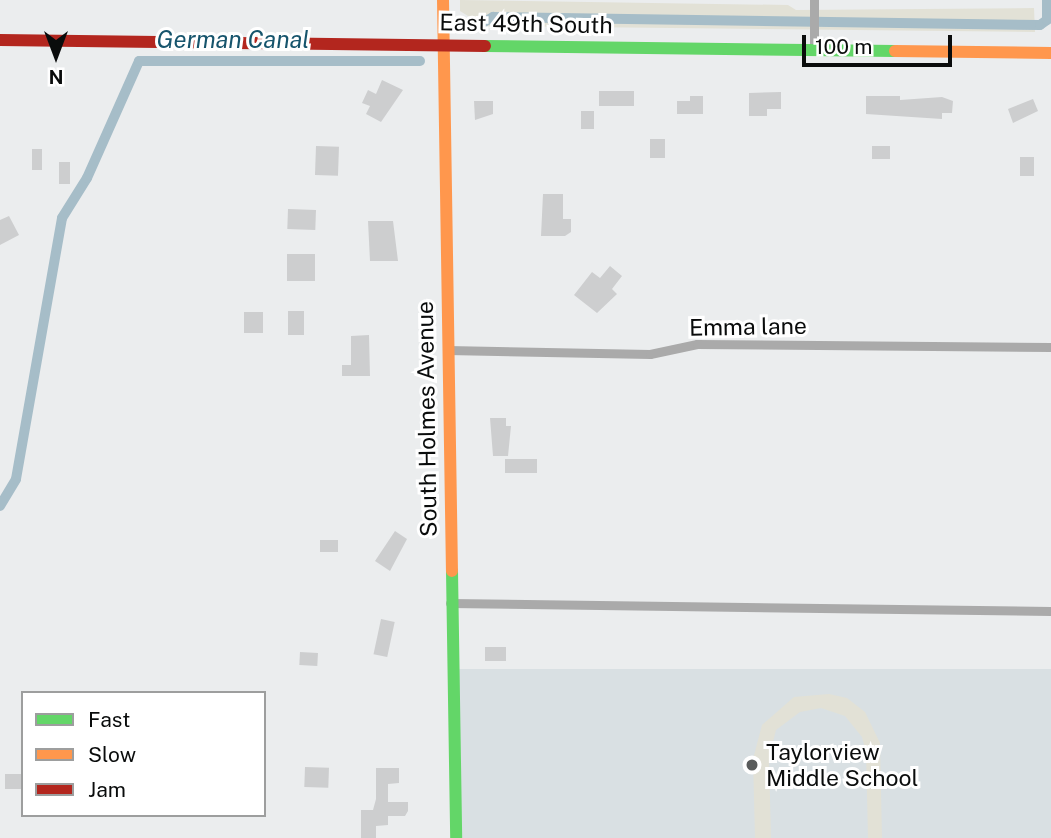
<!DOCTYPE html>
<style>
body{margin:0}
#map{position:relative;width:1051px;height:838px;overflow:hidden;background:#ebedee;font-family:"Public Sans",sans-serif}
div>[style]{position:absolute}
.built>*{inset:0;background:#d9e0e3;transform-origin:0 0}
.green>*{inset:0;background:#e2e1d6}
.canal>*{height:10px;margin:-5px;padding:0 5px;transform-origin:5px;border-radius:5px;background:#a6bdc8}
.building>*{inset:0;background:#cdcecf;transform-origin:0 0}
.street>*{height:9px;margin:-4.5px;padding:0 4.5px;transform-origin:4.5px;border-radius:4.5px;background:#aaa}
.fast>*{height:12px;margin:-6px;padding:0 6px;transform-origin:6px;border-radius:6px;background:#63d668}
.slow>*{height:12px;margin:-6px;padding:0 6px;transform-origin:6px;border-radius:6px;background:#ff974d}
.jam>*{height:12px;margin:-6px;padding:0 6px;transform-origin:6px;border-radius:6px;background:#b3261e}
.dots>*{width:19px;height:19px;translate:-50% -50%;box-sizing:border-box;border:4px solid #fff;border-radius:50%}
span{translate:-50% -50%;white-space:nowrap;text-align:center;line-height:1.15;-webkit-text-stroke:6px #fff;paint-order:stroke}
.street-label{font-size:23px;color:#0a0c0c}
.poi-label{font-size:23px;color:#0a0c0c}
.left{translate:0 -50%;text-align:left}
.water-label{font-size:24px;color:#16546c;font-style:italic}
.legend{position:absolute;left:21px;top:691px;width:245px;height:126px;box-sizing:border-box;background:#fff;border:2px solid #9d9e9e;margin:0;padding:9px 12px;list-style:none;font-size:21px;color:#0a0c0c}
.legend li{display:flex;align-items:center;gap:14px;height:35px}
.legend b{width:35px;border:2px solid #9d9e9e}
.north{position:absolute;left:21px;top:21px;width:70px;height:70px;-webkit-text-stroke:5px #fff;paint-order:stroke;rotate:180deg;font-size:19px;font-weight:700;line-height:28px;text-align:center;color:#0a0c0c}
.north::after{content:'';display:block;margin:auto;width:24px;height:32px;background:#0a0c0c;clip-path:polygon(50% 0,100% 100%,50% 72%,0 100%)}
.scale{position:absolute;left:802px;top:35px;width:150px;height:32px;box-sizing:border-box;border:4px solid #0a0c0c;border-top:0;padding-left:9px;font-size:21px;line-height:24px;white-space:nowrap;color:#0a0c0c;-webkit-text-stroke:5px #fff;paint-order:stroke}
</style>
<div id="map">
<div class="built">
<i style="left:451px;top:669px;width:600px;height:169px"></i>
</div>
<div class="green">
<i style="clip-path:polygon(460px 0,788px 5px,796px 10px,1034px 8px,1035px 32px,484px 26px,460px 11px)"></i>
<i style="clip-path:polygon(829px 694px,847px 698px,865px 712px,880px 743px,882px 838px,868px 838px,866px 752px,862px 737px,845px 716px,821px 708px,800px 712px,776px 730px,769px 758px,771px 838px,755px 838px,753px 759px,762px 725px,794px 697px)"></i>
</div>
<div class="canal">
<i style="left:475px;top:27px;width:21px;rotate:-29deg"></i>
<i style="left:493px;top:17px;width:547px;rotate:0.84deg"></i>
<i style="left:1040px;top:25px;width:9px;rotate:-36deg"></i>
<i style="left:1047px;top:20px;width:20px;rotate:-90deg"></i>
<i style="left:0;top:506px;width:31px;rotate:-59deg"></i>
<i style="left:16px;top:479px;width:265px;rotate:-80deg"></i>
<i style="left:62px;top:218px;width:47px;rotate:-58deg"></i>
<i style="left:87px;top:178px;width:128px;rotate:-66deg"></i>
<i style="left:139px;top:61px;width:281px"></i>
</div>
<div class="building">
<i style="clip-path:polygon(382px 80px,403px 90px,381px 122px,366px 114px,370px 106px,362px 103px,368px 90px,376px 94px)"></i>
<i style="left:599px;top:91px;width:35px;height:15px"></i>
<i style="clip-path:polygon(781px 92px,781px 109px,767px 109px,767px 116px,749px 116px,749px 93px)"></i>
<i style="clip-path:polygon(690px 96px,703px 96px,703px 114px,677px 114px,677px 101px,690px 101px)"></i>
<i style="clip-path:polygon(866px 96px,900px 96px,900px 100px,942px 97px,953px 101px,952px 113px,942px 113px,942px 119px,866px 114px)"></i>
<i style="clip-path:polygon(1033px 99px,1038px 111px,1013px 123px,1008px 109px)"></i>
<i style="clip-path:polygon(474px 101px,493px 101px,493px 114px,475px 120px)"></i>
<i style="left:581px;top:111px;width:13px;height:18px"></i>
<i style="left:650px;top:139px;width:15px;height:19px"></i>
<i style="left:316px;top:146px;width:23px;height:29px;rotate:2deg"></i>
<i style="left:890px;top:146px;width:13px;height:18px;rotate:90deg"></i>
<i style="left:32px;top:149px;width:10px;height:21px"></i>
<i style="left:1020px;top:157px;width:14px;height:19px"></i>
<i style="left:59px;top:162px;width:11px;height:22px"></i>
<i style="clip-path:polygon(543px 194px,563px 194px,563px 219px,571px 219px,571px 232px,565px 236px,541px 236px)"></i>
<i style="left:288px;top:209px;width:28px;height:20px;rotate:2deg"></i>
<i style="clip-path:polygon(9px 216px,19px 235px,0 245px,0 220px)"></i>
<i style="clip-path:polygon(368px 221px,393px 221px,398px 261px,370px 261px)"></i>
<i style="left:287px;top:254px;width:28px;height:27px"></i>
<i style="clip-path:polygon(610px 266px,622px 276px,612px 289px,617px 294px,597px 313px,574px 295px,592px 272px,600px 278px)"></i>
<i style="left:288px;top:311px;width:16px;height:24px"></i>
<i style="left:244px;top:312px;width:19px;height:21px"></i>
<i style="clip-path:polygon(369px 335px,370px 376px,342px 376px,342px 365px,351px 365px,351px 336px)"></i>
<i style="clip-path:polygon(490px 418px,506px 418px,506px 426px,511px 426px,508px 456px,493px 456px)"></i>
<i style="left:505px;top:459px;width:32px;height:14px"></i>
<i style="clip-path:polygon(395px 531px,407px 539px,390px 571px,375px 561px)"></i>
<i style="left:338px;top:540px;width:12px;height:18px;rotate:90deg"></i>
<i style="left:381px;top:619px;width:14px;height:36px;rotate:12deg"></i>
<i style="left:485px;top:647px;width:21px;height:14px"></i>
<i style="left:300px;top:652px;width:18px;height:13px;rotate:3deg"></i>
<i style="left:305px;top:767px;width:24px;height:20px;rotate:2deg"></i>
<i style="clip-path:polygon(376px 768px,399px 768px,399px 783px,388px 784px,388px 802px,408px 802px,408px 811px,405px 816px,388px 816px,388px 825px,376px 826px,376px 838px,361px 838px,361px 810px,373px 810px,376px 799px)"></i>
<i style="left:5px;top:774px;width:18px;height:15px"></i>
</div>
<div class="street">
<i style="left:814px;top:49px;width:49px;rotate:-90deg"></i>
<i style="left:447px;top:350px;width:203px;rotate:1.1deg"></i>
<i style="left:650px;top:354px;width:48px;rotate:-12deg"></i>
<i style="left:697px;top:344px;width:354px;rotate:0.5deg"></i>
<i style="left:450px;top:603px;width:601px;rotate:0.76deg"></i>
</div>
<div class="fast">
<i style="left:485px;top:46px;width:410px;rotate:0.7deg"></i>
<i style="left:452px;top:571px;width:267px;rotate:89.1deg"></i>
</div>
<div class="slow">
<i style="left:443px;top:0;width:571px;rotate:89.1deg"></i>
<i style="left:895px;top:51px;width:156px;rotate:0.7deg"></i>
</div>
<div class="jam">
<i style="left:0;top:40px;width:485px;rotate:0.7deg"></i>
</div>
<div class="dots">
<i style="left:752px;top:765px;background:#595b5b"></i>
</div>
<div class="street-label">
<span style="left:526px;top:24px;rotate:1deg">East 49th South</span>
<span style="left:748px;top:327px;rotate:-1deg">Emma lane</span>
<span style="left:427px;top:419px;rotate:-91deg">South Holmes Avenue</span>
</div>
<div class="poi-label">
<span class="left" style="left:766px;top:765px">Taylorview<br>Middle School</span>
</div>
<div class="water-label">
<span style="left:233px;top:40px">German Canal</span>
</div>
<ul class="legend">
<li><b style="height:9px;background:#63d668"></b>Fast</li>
<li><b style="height:9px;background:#ff974d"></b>Slow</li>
<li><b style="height:9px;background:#b3261e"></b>Jam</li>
</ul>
<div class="north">N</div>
<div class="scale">100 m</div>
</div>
